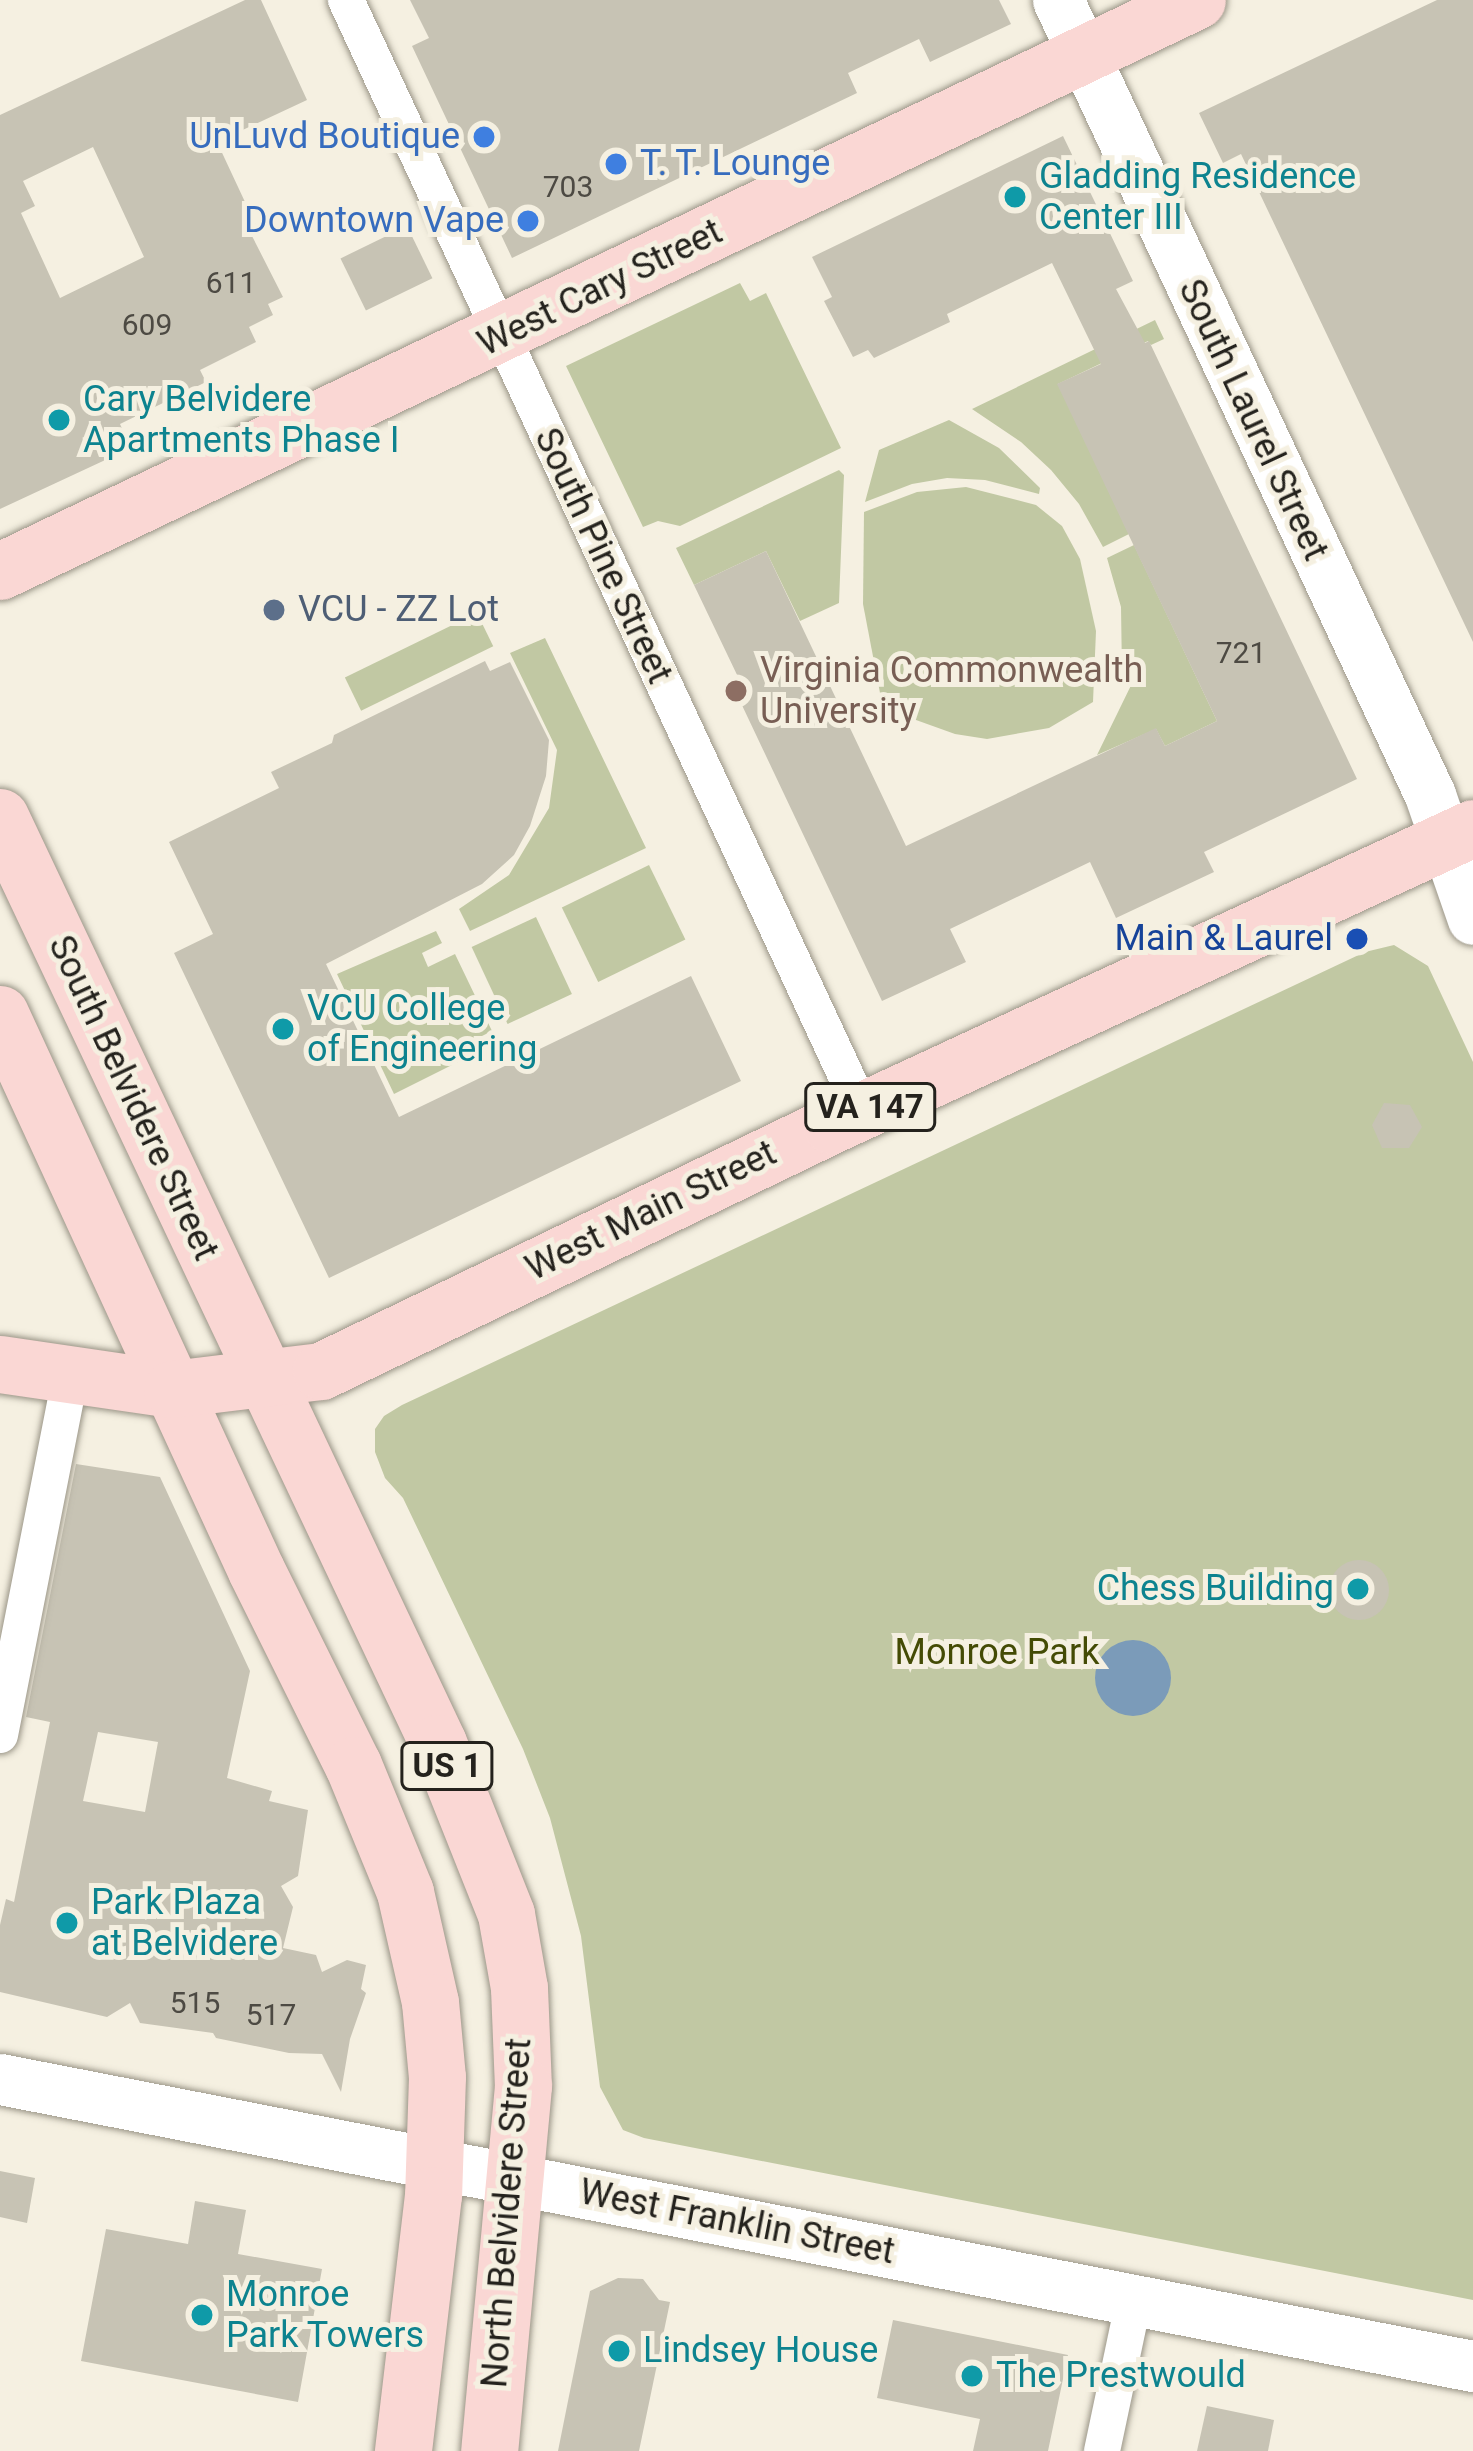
<!DOCTYPE html>
<style>
body{margin:0}
#map{position:relative;width:1473px;height:2451px;overflow:hidden;background:#f5f0e1;font-family:Roboto,sans-serif}
div>[style]{position:absolute}
.green>*{inset:0;background:#c1c8a3;transform-origin:0 0}
.water>*{inset:0;background:#7b9bb9}
.round{border-radius:50%}
.building>*{inset:0;background:#c7c3b4;transform-origin:0 0}
.roads{filter:drop-shadow(0 0 3px #9b9688) drop-shadow(0 0 3px #9b9688)}
.street>*{height:36px;margin:-18px;padding:0 18px;transform-origin:18px;border-radius:18px;background:#fff}
.secondary>*{height:51px;margin:-25.5px;padding:0 25.5px;transform-origin:25.5px;border-radius:25.5px;background:#fff}
.primary>*{height:57px;margin:-28.5px;padding:0 28.5px;transform-origin:28.5px;border-radius:28.5px;background:#fad7d4}
.dots>*{width:33px;height:33px;translate:-50% -50%;box-sizing:border-box;border:6px solid #f5f0e1;border-radius:50%}
span{translate:-50% -50%;white-space:nowrap;text-align:center;line-height:1.15;-webkit-text-stroke:10px #f5f0e1;paint-order:stroke}
.number-label{font-size:30px;color:#4d4a43}
.number-label span{-webkit-text-stroke-width:0}
.shield-label span{padding:3px 9px;background:#f5f0e1;border:3px solid;border-radius:9px;-webkit-text-stroke-width:0}
.shield-label{font-size:33px;color:#24221d;font-weight:700}
.shop-label{font-size:36px;color:#366cbe}
.right{translate:-100% -50%;text-align:right}
.left{translate:0 -50%;text-align:left}
.culture-label{font-size:36px;color:#0d838f}
.street-label{font-size:36px;color:#24221d}
.service-label{font-size:36px;color:#4e5e75}
.education-label{font-size:36px;color:#785e54}
.transit-label{font-size:36px;color:#164399}
.park-label{font-size:36px;color:#444b05}
</style>
<div id="map">
<div class="green">
<i style="clip-path:polygon(740px 283px,750px 301px,766px 293px,841px 448px,680px 526px,658px 521px,643px 527px,566px 366px)"></i>
<i style="clip-path:polygon(1155px 320px,1164px 339px,1151px 345px,1148px 341px,1058px 384px,1129px 534px,1103px 547px,1079px 504px,1051px 470px,1021px 442px,972px 409px)"></i>
<i style="clip-path:polygon(949px 420px,999px 448px,1040px 488px,1039px 494px,985px 480px,947px 478px,912px 484px,865px 502px,879px 450px)"></i>
<i style="clip-path:polygon(839px 470px,844px 475px,839px 603px,800px 621px,766px 551px,694px 585px,676px 548px)"></i>
<i style="clip-path:polygon(966px 487px,1036px 505px,1062px 526px,1080px 559px,1096px 631px,1093px 702px,1049px 728px,987px 739px,955px 734px,916px 720px,880px 693px,863px 604px,864px 512px,917px 492px)"></i>
<i style="clip-path:polygon(1134px 545px,1217px 721px,1165px 746px,1156px 729px,1097px 755px,1139px 669px,1130px 664px,1122px 674px,1121px 607px,1107px 558px)"></i>
<i style="left:477px;top:613px;width:37px;height:147px;rotate:64deg"></i>
<i style="clip-path:polygon(545px 638px,646px 848px,470px 931px,459px 909px,509px 875px,549px 808px,557px 750px,510px 653px)"></i>
<i style="left:649px;top:865px;width:83px;height:97px;rotate:64deg"></i>
<i style="left:536px;top:917px;width:85px;height:71px;rotate:65deg"></i>
<i style="clip-path:polygon(436px 931px,442px 943px,422px 953px,428px 967px,455px 954px,492px 1031px,466px 1044px,470px 1056px,394px 1094px,337px 974px)"></i>
<i style="clip-path:polygon(1394px 945px,1428px 966px,1473px 1062px,1473px 2300px,644px 2138px,623px 2130px,600px 2087px,581px 1936px,550px 1818px,523px 1749px,403px 1498px,385px 1478px,375px 1452px,375px 1429px,384px 1416px,402px 1405px,1365px 952px)"></i>
</div>
<div class="water">
<i class="round" style="left:1095px;top:1640px;width:76px;height:76px"></i>
</div>
<div class="building">
<i style="clip-path:polygon(evenodd,245px 0,261px 0,307px 100px,217px 142px,260px 234px,252px 236px,283px 297px,268px 304px,273px 315px,249px 327px,256px 342px,200px 370px,206px 382px,120px 424px,131px 448px,0 509px,0 115px,245px 0,93px 147px,144px 257px,60px 298px,21px 213px,35px 206px,23px 181px,93px 147px)"></i>
<i style="clip-path:polygon(410px 0,999px 0,1011px 24px,930px 62px,919px 39px,848px 73px,857px 93px,512px 258px,412px 46px,429px 38px)"></i>
<i style="clip-path:polygon(1437px 0,1473px 0,1473px 642px,1241px 154px,1223px 163px,1199px 113px)"></i>
<i style="clip-path:polygon(1063px 136px,1133px 281px,1116px 289px,1145px 343px,1149px 341px,1357px 779px,1204px 852px,1214px 872px,1116px 918px,1090px 862px,950px 929px,966px 962px,882px 1001px,731px 682px,739px 679px,694px 585px,766px 551px,906px 846px,1156px 728px,1165px 746px,1217px 721px,1057px 384px,1101px 364px,1052px 263px,947px 314px,950px 322px,874px 358px,868px 350px,853px 357px,824px 301px,832px 297px,812px 257px)"></i>
<i style="left:407px;top:226px;width:58px;height:74px;rotate:64deg"></i>
<i style="clip-path:polygon(485px 661px,490px 671px,510px 662px,549px 740px,546px 776px,530px 826px,514px 855px,482px 884px,326px 964px,399px 1117px,691px 976px,741px 1081px,329px 1278px,174px 953px,213px 934px,169px 842px,279px 788px,271px 772px,332px 743px,334px 735px)"></i>
<i style="clip-path:polygon(1384px 1103px,1410px 1105px,1422px 1127px,1409px 1148px,1382px 1148px,1372px 1125px)"></i>
<i style="clip-path:polygon(evenodd,76px 1464px,160px 1477px,250px 1671px,227px 1778px,272px 1791px,269px 1801px,308px 1810px,298px 1876px,281px 1886px,293px 1907px,283px 1948px,316px 1955px,322px 1972px,347px 1960px,366px 1965px,361px 1989px,366px 1993px,350px 2039px,341px 2092px,322px 2054px,289px 2053px,216px 2038px,213px 2033px,140px 2023px,130px 2003px,107px 2017px,0 1992px,0 1925px,6px 1899px,14px 1902px,50px 1722px,26px 1717px,76px 1464px,98px 1732px,158px 1742px,145px 1812px,83px 1801px,98px 1732px)"></i>
<i class="round" style="left:1329px;top:1560px;width:60px;height:60px"></i>
<i style="clip-path:polygon(0 2171px,35px 2178px,27px 2223px,0 2217px)"></i>
<i style="clip-path:polygon(195px 2201px,246px 2210px,238px 2254px,322px 2269px,298px 2402px,81px 2361px,106px 2229px,188px 2244px)"></i>
<i style="clip-path:polygon(618px 2278px,643px 2279px,659px 2300px,670px 2302px,639px 2451px,558px 2451px,590px 2291px)"></i>
<i style="clip-path:polygon(893px 2320px,1068px 2355px,1048px 2451px,973px 2451px,980px 2419px,877px 2398px)"></i>
<i style="clip-path:polygon(1207px 2406px,1274px 2420px,1268px 2451px,1197px 2451px)"></i>
</div>
<div class="roads">
<div class="street">
<i style="left:346px;top:0;width:1224px;rotate:65.07deg"></i>
<i style="left:0;top:1735px;width:364px;rotate:-78.9deg"></i>
<i style="left:1102px;top:2451px;width:155px;rotate:-78.1deg"></i>
</div>
<div class="secondary">
<i style="left:1058px;top:0;width:878px;rotate:64.92deg"></i>
<i style="left:1430px;top:795px;width:131px;rotate:70.9deg"></i>
<i style="left:0;top:2079px;width:1501px;rotate:11.03deg"></i>
</div>
<div class="primary">
<i style="left:0;top:571px;width:1326px;rotate:-25.5deg"></i>
<i style="left:0;top:817px;width:1024px;rotate:64.69deg"></i>
<i style="left:438px;top:1743px;width:184px;rotate:68.3deg"></i>
<i style="left:506px;top:1914px;width:75px;rotate:80deg"></i>
<i style="left:519px;top:1988px;width:98px;rotate:87.7deg"></i>
<i style="left:523px;top:2086px;width:367px;rotate:95.3deg"></i>
<i style="left:0;top:1014px;width:612px;rotate:65.28deg"></i>
<i style="left:256px;top:1570px;width:218px;rotate:63.6deg"></i>
<i style="left:353px;top:1765px;width:137px;rotate:67.7deg"></i>
<i style="left:405px;top:1892px;width:113px;rotate:77.2deg"></i>
<i style="left:430px;top:2002px;width:75px;rotate:84.7deg"></i>
<i style="left:437px;top:2077px;width:118px;rotate:91.9deg"></i>
<i style="left:433px;top:2195px;width:258px;rotate:96.7deg"></i>
<i style="left:0;top:1364px;width:174px;rotate:8.3deg"></i>
<i style="left:172px;top:1389px;width:150px;rotate:-6.9deg"></i>
<i style="left:321px;top:1371px;width:566px;rotate:-25.75deg"></i>
<i style="left:831px;top:1125px;width:707px;rotate:-24.83deg"></i>
</div>
</div>
<div class="dots">
<i style="left:484px;top:137px;background:#3f7fe0"></i>
<i style="left:616px;top:164px;background:#3f7fe0"></i>
<i style="left:1015px;top:197px;background:#0f9aa8"></i>
<i style="left:528px;top:221px;background:#3f7fe0"></i>
<i style="left:59px;top:420px;background:#0f9aa8"></i>
<i style="left:274px;top:610px;background:#5c6f8a"></i>
<i style="left:736px;top:691px;background:#8d6e63"></i>
<i style="left:1357px;top:939px;background:#1a4fb4"></i>
<i style="left:283px;top:1029px;background:#0f9aa8"></i>
<i style="left:1358px;top:1589px;background:#0f9aa8"></i>
<i style="left:67px;top:1923px;background:#0f9aa8"></i>
<i style="left:202px;top:2315px;background:#0f9aa8"></i>
<i style="left:619px;top:2351px;background:#0f9aa8"></i>
<i style="left:972px;top:2376px;background:#0f9aa8"></i>
</div>
<div class="number-label">
<span style="left:568px;top:187px">703</span>
<span style="left:231px;top:283px">611</span>
<span style="left:147px;top:325px">609</span>
<span style="left:1241px;top:653px">721</span>
<span style="left:195px;top:2003px">515</span>
<span style="left:271px;top:2015px">517</span>
</div>
<div class="shield-label">
<span style="left:870px;top:1107px">VA 147</span>
<span style="left:447px;top:1766px">US 1</span>
</div>
<div class="shop-label">
<span class="right" style="left:460px;top:137px">UnLuvd Boutique</span>
<span class="left" style="left:640px;top:164px">T. T. Lounge</span>
<span class="right" style="left:504px;top:221px">Downtown Vape</span>
</div>
<div class="culture-label">
<span class="left" style="left:1039px;top:197px">Gladding Residence<br>Center III</span>
<span class="left" style="left:83px;top:420px">Cary Belvidere<br>Apartments Phase I</span>
<span class="left" style="left:307px;top:1029px">VCU College<br>of Engineering</span>
<span class="right" style="left:1334px;top:1589px">Chess Building</span>
<span class="left" style="left:91px;top:1923px">Park Plaza<br>at Belvidere</span>
<span class="left" style="left:226px;top:2315px">Monroe<br>Park Towers</span>
<span class="left" style="left:643px;top:2351px">Lindsey House</span>
<span class="left" style="left:996px;top:2376px">The Prestwould</span>
</div>
<div class="street-label">
<span style="left:600px;top:288px;rotate:-26deg">West Cary Street</span>
<span style="left:1253px;top:420px;rotate:65deg">South Laurel Street</span>
<span style="left:603px;top:556px;rotate:65deg">South Pine Street</span>
<span style="left:133px;top:1098px;rotate:65deg">South Belvidere Street</span>
<span style="left:651px;top:1211px;rotate:-26deg">West Main Street</span>
<span style="left:507px;top:2213px;rotate:-86deg">North Belvidere Street</span>
<span style="left:737px;top:2222px;rotate:11deg">West Franklin Street</span>
</div>
<div class="service-label">
<span class="left" style="left:298px;top:610px">VCU - ZZ Lot</span>
</div>
<div class="education-label">
<span class="left" style="left:760px;top:691px">Virginia Commonwealth<br>University</span>
</div>
<div class="transit-label">
<span class="right" style="left:1333px;top:939px">Main &amp; Laurel</span>
</div>
<div class="park-label">
<span style="left:997px;top:1653px">Monroe Park</span>
</div>
</div>
